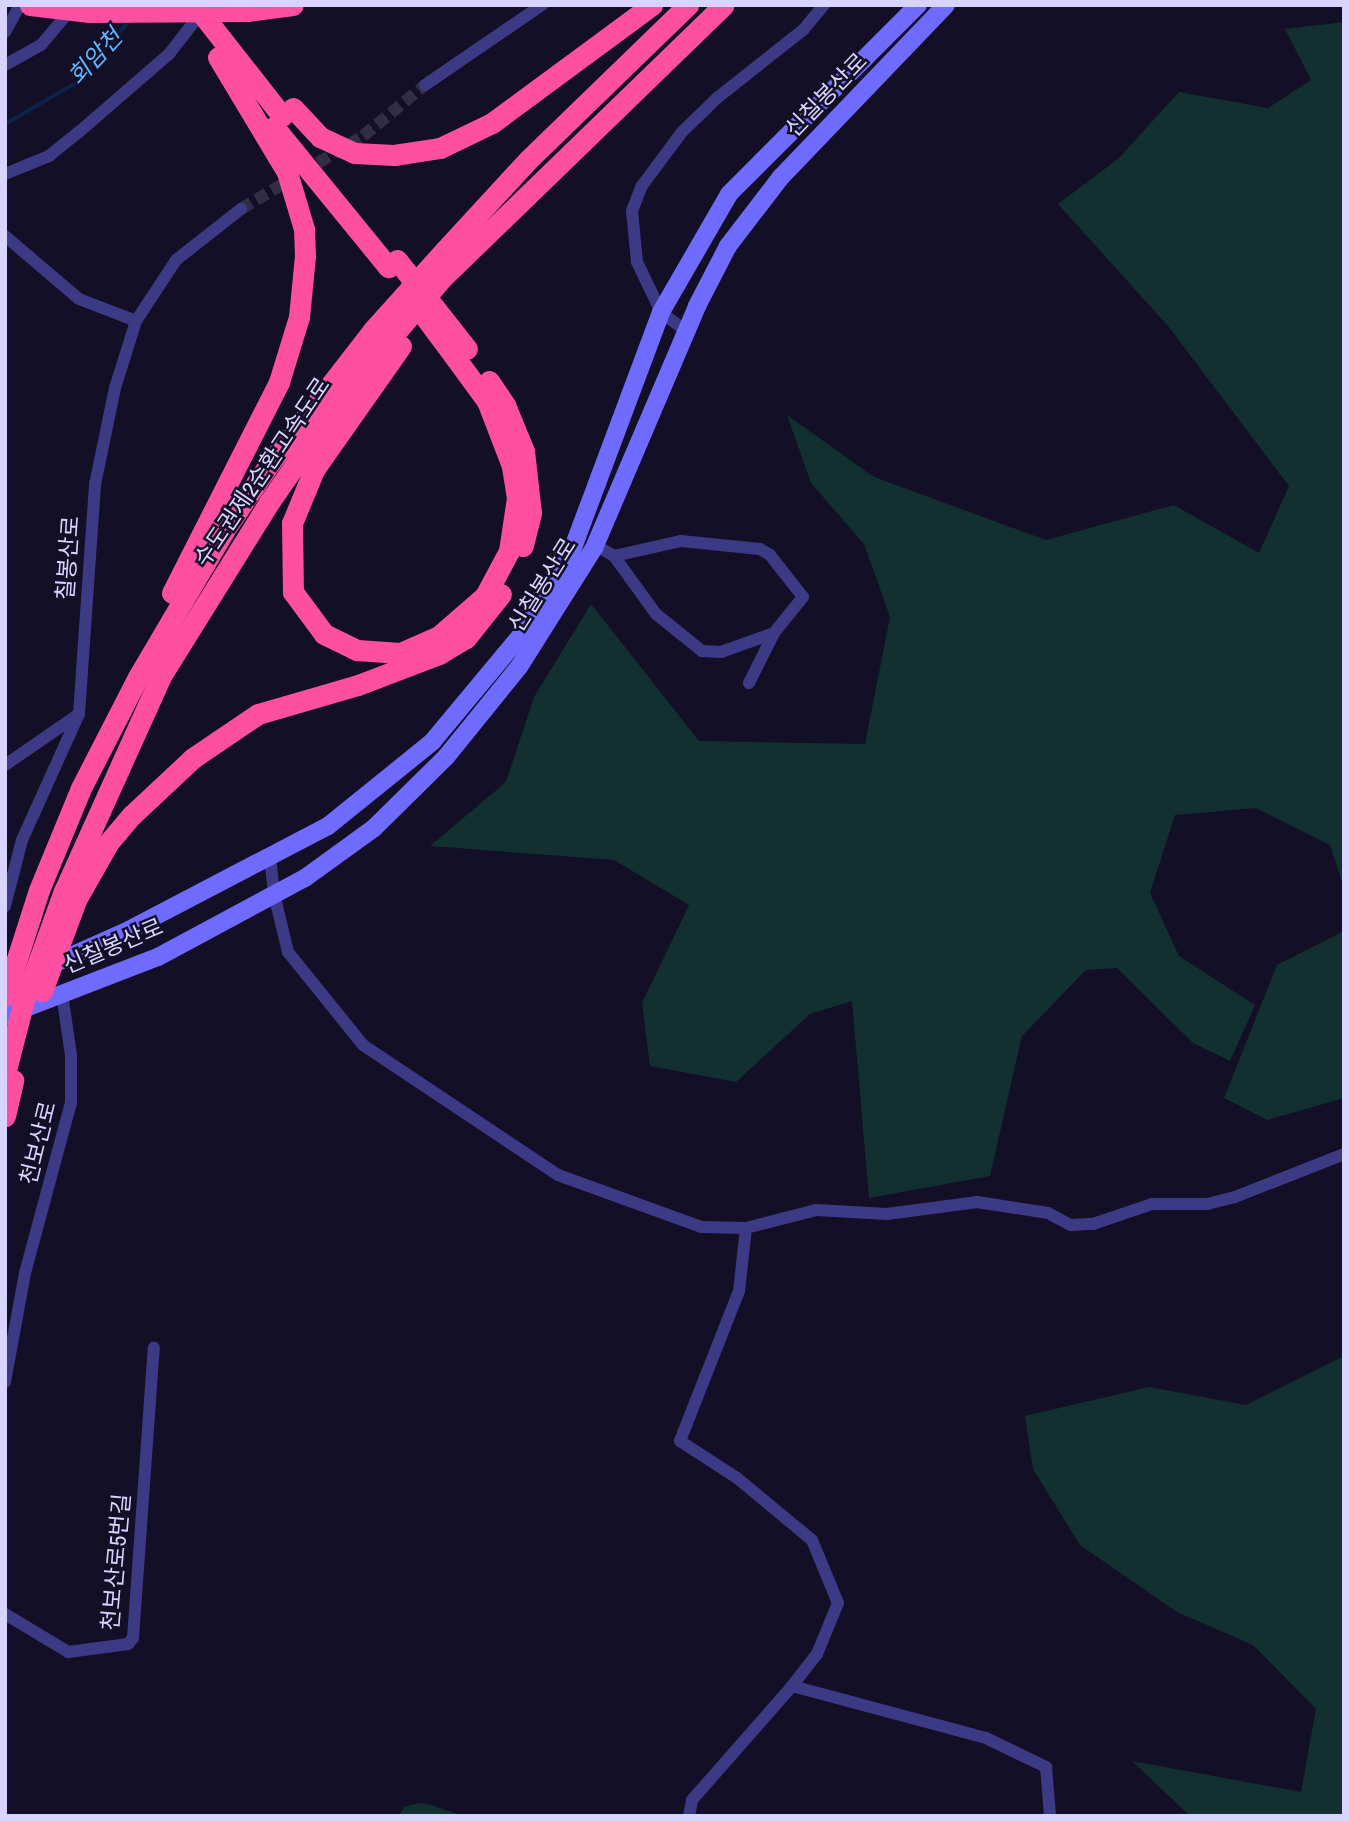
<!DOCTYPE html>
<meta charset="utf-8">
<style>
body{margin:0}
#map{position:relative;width:1349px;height:1821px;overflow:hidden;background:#130f26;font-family:"Archivo Narrow","Noto Sans KR",sans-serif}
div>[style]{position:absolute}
.green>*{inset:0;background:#12302f}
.stream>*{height:3.5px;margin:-1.75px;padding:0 1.75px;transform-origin:1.75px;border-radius:1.75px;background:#0c2248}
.street-tunnel>*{height:12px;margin-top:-6px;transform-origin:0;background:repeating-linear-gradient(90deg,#312d47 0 12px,transparent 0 18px)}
.street>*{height:12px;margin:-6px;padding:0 6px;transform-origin:6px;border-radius:6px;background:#3d3a85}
.secondary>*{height:18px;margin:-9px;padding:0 9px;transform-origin:9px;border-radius:9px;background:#6f6bff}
.highway>*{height:21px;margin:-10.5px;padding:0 10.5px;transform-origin:10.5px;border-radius:10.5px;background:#ff4fa3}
.highway-bridge>*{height:21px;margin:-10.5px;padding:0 10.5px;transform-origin:10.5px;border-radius:10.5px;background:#ff4fa3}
span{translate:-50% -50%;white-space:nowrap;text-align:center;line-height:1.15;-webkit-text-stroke:5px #130f26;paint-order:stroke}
.street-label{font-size:23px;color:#d9d4ff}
.water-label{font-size:24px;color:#62b6ff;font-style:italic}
.frame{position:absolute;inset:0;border:7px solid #d9d4ff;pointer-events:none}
</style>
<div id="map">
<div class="green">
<i style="clip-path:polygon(1344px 22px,1344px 888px,1330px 845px,1256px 808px,1175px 815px,1150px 893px,1179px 956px,1255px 1005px,1230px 1061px,1193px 1043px,1117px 968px,1086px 970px,1022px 1036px,990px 1176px,869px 1198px,852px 1001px,810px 1014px,736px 1082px,650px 1066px,642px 1003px,689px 905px,614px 860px,430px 846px,506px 782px,534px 697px,591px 604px,699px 741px,865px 744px,890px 617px,864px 544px,811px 483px,787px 415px,874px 477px,1046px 540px,1174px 505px,1259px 553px,1289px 486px,1168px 326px,1058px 204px,1118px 159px,1179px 92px,1268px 108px,1311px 80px,1285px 29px)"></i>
<i style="clip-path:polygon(1344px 931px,1344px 1098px,1267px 1120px,1224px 1098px,1277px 965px)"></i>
<i style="clip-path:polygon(1344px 1356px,1344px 1816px,1190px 1816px,1132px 1761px,1301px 1792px,1316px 1709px,1253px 1645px,1177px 1612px,1080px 1545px,1033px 1469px,1025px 1416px,1149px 1387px,1246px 1405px)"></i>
<i style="clip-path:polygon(418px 1803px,428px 1804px,463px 1816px,399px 1816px,404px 1807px)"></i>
</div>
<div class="stream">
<i style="left:5px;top:124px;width:82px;rotate:-30deg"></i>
<i style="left:76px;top:83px;width:84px;rotate:-49.3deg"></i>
</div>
<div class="street-tunnel">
<i style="left:241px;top:209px;width:142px;rotate:-30.9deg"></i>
<i style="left:363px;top:136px;width:80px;rotate:-39.4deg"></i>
</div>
<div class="street">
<i style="left:5px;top:32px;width:31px;rotate:-61deg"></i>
<i style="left:5px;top:65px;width:41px;rotate:-29.1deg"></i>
<i style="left:41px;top:45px;width:50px;rotate:-49.9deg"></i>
<i style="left:425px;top:85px;width:142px;rotate:-34.4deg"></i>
<i style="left:5px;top:174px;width:48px;rotate:-22.2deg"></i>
<i style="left:49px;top:156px;width:38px;rotate:-39deg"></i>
<i style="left:79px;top:132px;width:119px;rotate:-40.9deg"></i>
<i style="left:169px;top:54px;width:57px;rotate:-52.1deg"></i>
<i style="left:5px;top:236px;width:97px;rotate:40.4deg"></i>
<i style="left:79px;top:299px;width:61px;rotate:21.1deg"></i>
<i style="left:136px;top:321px;width:70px;rotate:107.4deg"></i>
<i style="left:115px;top:388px;width:99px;rotate:101.7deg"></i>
<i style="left:95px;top:485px;width:230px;rotate:94deg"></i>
<i style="left:79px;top:714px;width:90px;rotate:145.4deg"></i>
<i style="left:136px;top:321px;width:73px;rotate:-56.7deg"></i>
<i style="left:176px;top:260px;width:83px;rotate:-38.1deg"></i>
<i style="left:686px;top:331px;width:31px;rotate:-143deg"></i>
<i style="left:661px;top:312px;width:55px;rotate:-115.6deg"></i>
<i style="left:637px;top:262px;width:51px;rotate:-95.6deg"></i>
<i style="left:632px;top:211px;width:26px;rotate:-69deg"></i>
<i style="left:641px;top:187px;width:69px;rotate:-53.3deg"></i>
<i style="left:682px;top:132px;width:49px;rotate:-44.2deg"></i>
<i style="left:717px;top:98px;width:110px;rotate:-38.3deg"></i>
<i style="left:803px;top:30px;width:33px;rotate:-50deg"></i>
<i style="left:595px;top:545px;width:22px;rotate:30deg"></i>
<i style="left:614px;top:556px;width:72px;rotate:54.1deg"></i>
<i style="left:656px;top:614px;width:59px;rotate:38.8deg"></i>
<i style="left:702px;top:651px;width:19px;rotate:3deg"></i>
<i style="left:721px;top:652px;width:56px;rotate:-19.7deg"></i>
<i style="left:614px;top:556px;width:69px;rotate:-12.6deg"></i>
<i style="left:681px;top:541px;width:79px;rotate:5.8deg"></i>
<i style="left:760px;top:549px;width:12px;rotate:31deg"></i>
<i style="left:770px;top:555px;width:53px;rotate:51.8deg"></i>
<i style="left:803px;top:597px;width:46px;rotate:128.9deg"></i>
<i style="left:774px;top:633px;width:56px;rotate:116.6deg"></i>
<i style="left:270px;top:856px;width:38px;rotate:84deg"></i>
<i style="left:274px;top:894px;width:60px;rotate:76.4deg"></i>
<i style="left:288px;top:952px;width:119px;rotate:51.1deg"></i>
<i style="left:363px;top:1045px;width:234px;rotate:33.7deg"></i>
<i style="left:558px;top:1175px;width:153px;rotate:19.9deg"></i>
<i style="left:702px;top:1227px;width:44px;rotate:1.3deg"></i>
<i style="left:746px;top:1228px;width:72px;rotate:-14.4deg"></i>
<i style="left:816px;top:1210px;width:71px;rotate:3.2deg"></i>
<i style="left:887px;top:1214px;width:91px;rotate:-7.6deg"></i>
<i style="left:977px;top:1202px;width:72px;rotate:8.8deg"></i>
<i style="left:1048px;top:1213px;width:26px;rotate:28deg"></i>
<i style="left:1071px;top:1225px;width:22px;rotate:-3deg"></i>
<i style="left:1093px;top:1224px;width:62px;rotate:-18.7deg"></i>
<i style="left:1152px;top:1204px;width:55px"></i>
<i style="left:1207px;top:1204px;width:29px;rotate:-14deg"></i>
<i style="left:1235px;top:1197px;width:117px;rotate:-21.5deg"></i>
<i style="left:5px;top:906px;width:68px;rotate:-75.6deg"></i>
<i style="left:22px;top:840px;width:138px;rotate:-65.7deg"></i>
<i style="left:746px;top:1228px;width:63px;rotate:96.3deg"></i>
<i style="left:739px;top:1291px;width:161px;rotate:111.5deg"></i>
<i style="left:680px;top:1441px;width:68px;rotate:33deg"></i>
<i style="left:737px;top:1478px;width:97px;rotate:39.6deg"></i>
<i style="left:812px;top:1540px;width:68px;rotate:67.6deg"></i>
<i style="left:838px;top:1603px;width:55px;rotate:112.4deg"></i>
<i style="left:817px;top:1654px;width:41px;rotate:128deg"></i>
<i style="left:5px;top:1382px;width:111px;rotate:-79.6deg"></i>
<i style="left:25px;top:1273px;width:176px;rotate:-74.9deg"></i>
<i style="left:71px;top:1103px;width:48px;rotate:-90deg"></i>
<i style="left:71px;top:1055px;width:62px;rotate:-98.4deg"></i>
<i style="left:5px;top:1614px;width:74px;rotate:31.1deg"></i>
<i style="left:68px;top:1652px;width:61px;rotate:-7.6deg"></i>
<i style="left:128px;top:1644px;width:8px;rotate:-50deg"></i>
<i style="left:133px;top:1638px;width:291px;rotate:-85.9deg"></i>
<i style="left:689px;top:1816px;width:16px;rotate:-79deg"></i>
<i style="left:692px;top:1800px;width:152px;rotate:-48.7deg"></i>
<i style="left:792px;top:1686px;width:201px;rotate:15deg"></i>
<i style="left:986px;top:1738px;width:67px;rotate:25.8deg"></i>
<i style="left:1046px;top:1767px;width:49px;rotate:85.3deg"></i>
</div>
<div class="secondary">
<i style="left:44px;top:968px;width:89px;rotate:-24deg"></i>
<i style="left:125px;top:932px;width:229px;rotate:-27.6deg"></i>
<i style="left:328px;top:826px;width:134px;rotate:-38.9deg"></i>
<i style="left:432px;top:742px;width:147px;rotate:-50.2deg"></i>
<i style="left:526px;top:629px;width:88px;rotate:-59.4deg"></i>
<i style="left:571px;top:553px;width:257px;rotate:-69.5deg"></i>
<i style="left:661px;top:312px;width:136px;rotate:-60deg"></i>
<i style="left:729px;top:194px;width:267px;rotate:-45deg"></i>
<i style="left:5px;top:1016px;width:164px;rotate:-21.1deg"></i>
<i style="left:158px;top:957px;width:167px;rotate:-28.3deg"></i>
<i style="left:305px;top:878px;width:85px;rotate:-35.9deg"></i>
<i style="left:374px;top:828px;width:101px;rotate:-44.6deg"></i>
<i style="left:446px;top:757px;width:116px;rotate:-51deg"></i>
<i style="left:519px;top:667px;width:141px;rotate:-57.8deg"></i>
<i style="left:594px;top:548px;width:263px;rotate:-66.9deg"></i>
<i style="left:697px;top:306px;width:68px;rotate:-62.7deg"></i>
<i style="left:728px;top:246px;width:87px;rotate:-52.5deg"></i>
<i style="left:781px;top:177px;width:238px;rotate:-46.2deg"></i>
</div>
<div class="highway">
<i style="left:247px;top:11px;width:46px;rotate:-7.4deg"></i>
<i style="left:293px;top:108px;width:40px;rotate:47deg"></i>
<i style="left:320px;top:137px;width:38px;rotate:25deg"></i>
<i style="left:355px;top:153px;width:39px;rotate:3deg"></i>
<i style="left:394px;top:155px;width:47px;rotate:-8.7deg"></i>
<i style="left:440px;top:148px;width:58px;rotate:-25.7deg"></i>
<i style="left:492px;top:123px;width:199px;rotate:-36.4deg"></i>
<i style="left:274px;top:127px;width:181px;rotate:50.8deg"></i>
<i style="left:401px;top:346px;width:151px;rotate:125.1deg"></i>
<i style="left:314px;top:470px;width:57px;rotate:112.5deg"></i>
<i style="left:292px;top:523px;width:69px;rotate:89.2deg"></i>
<i style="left:293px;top:592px;width:52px;rotate:53.6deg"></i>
<i style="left:324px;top:634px;width:37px;rotate:26deg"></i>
<i style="left:357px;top:650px;width:43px;rotate:4deg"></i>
<i style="left:400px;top:653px;width:43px;rotate:-23.6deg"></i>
<i style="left:439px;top:636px;width:61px;rotate:-41deg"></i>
<i style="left:485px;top:596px;width:51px;rotate:-61.9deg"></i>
<i style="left:509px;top:551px;width:54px;rotate:-81.4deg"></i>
<i style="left:517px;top:498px;width:32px;rotate:-99deg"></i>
<i style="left:512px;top:466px;width:70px;rotate:-111deg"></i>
<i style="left:487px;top:401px;width:56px;rotate:-126.3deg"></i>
<i style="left:489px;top:381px;width:29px;rotate:56deg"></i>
<i style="left:505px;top:405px;width:50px;rotate:67.6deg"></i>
<i style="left:524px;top:451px;width:62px;rotate:83.6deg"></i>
<i style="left:531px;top:513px;width:34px;rotate:104deg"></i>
<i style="left:172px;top:593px;width:237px;rotate:-63.1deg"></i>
<i style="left:279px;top:382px;width:68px;rotate:-72.9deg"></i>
<i style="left:299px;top:317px;width:61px;rotate:-84.4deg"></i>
<i style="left:305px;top:256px;width:27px;rotate:-92deg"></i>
<i style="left:304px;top:229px;width:59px;rotate:-106.6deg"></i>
<i style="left:287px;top:172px;width:134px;rotate:-121deg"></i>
<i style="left:39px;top:890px;width:110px;rotate:-67.6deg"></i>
<i style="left:81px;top:788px;width:125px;rotate:-62.8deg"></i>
<i style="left:138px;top:677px;width:175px;rotate:-59.5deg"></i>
<i style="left:227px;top:526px;width:76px;rotate:-55.7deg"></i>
<i style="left:270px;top:463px;width:168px;rotate:-52.2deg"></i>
<i style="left:373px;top:330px;width:108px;rotate:-48deg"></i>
<i style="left:445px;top:250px;width:122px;rotate:-47.3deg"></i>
<i style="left:528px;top:160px;width:223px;rotate:-44.1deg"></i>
<i style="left:64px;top:891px;width:236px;rotate:-65.7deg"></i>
<i style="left:161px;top:676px;width:206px;rotate:-58.1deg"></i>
<i style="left:270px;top:501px;width:140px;rotate:-55.2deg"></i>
<i style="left:350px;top:386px;width:142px;rotate:-49.6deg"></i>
<i style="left:442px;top:278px;width:392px;rotate:-44.1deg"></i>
<i style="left:77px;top:898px;width:64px;rotate:-60.3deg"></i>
<i style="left:109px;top:842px;width:35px;rotate:-50deg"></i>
<i style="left:132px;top:815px;width:83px;rotate:-43.1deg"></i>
<i style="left:193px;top:758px;width:78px;rotate:-34.1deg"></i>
<i style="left:258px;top:714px;width:104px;rotate:-16.2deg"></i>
<i style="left:358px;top:685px;width:87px;rotate:-20.9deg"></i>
<i style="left:439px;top:654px;width:31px;rotate:-31deg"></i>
<i style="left:466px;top:638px;width:56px;rotate:-51.5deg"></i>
<i style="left:5px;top:1116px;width:37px;rotate:-77deg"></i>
</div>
<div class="highway-bridge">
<i style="left:30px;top:5px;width:60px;rotate:6.7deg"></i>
<i style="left:90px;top:12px;width:157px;rotate:-0.4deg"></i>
<i style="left:195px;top:5px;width:141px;rotate:51.9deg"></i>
<i style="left:397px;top:260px;width:113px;rotate:51.8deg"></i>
<i style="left:410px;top:297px;width:74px;rotate:53.3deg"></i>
<i style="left:42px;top:991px;width:99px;rotate:-69.4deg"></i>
<i style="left:5px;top:996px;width:111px;rotate:-72.2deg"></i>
<i style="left:5px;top:1074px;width:72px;rotate:-75.6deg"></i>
<i style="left:23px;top:1004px;width:120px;rotate:-70.1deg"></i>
</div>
<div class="street-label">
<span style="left:826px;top:95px;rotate:-46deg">신칠봉산로</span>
<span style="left:262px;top:472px;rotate:-56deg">수도권제2순환고속도로</span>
<span style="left:68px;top:558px;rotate:-86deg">칠봉산로</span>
<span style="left:542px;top:585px;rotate:-58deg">신칠봉산로</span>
<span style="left:113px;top:946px;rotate:-23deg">신칠봉산로</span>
<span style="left:38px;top:1143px;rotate:-76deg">천보산로</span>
<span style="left:116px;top:1562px;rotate:-85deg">천보산로5번길</span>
</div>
<div class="water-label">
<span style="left:95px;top:57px;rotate:-47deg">회암천</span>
</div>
<div class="frame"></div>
</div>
